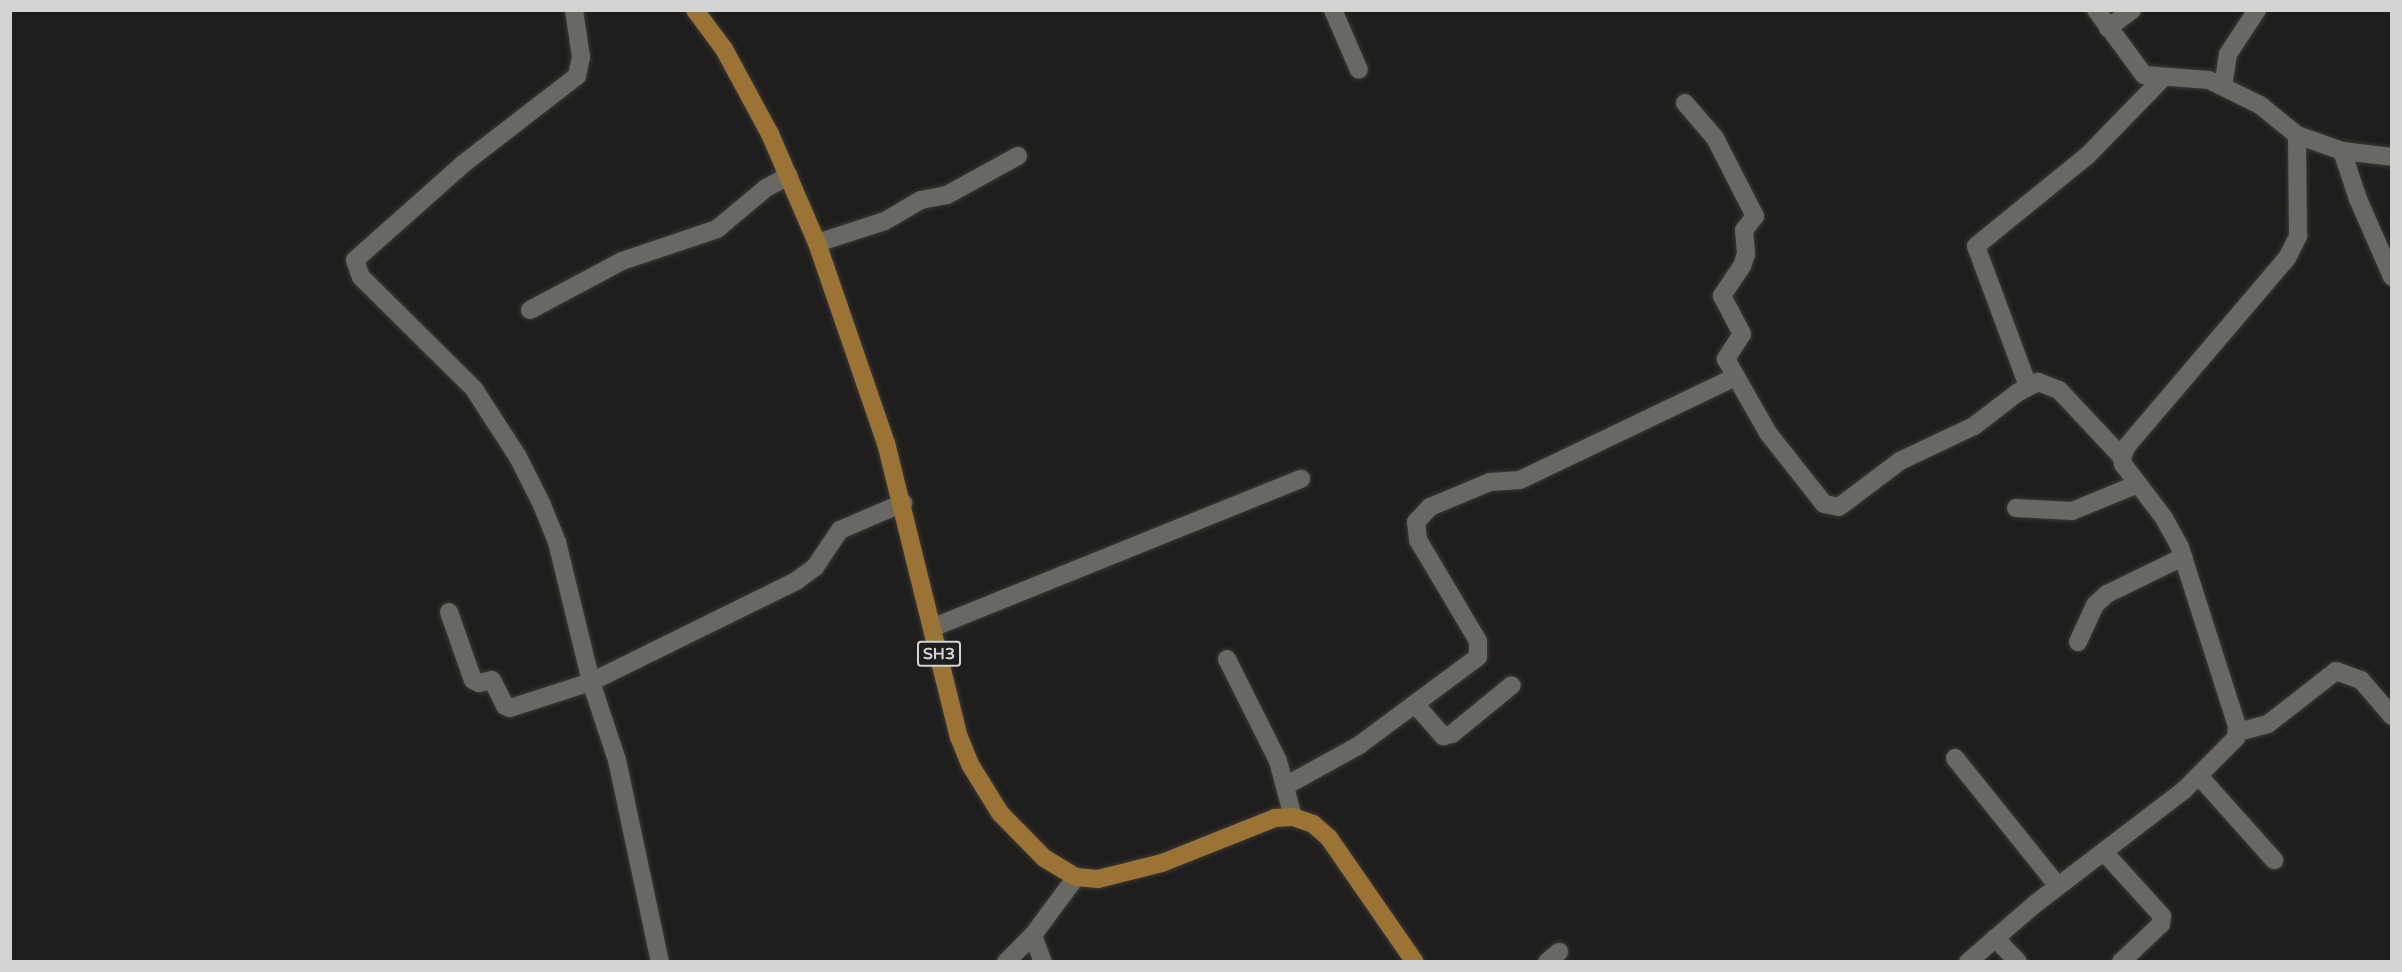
<!DOCTYPE html>
<style>
body{margin:0}
#map{position:relative;width:2402px;height:972px;overflow:hidden;background:#1f1e1c;font-family:"Varela Round",sans-serif}
div>[style]{position:absolute}
.roads{filter:drop-shadow(0 0 2px #3a3938) drop-shadow(0 0 2px #3a3938)}
.minor>*{height:18px;margin:-9px;padding:0 9px;transform-origin:9px;border-radius:9px;background:#696865}
.major>*{height:18px;margin:-9px;padding:0 9px;transform-origin:9px;border-radius:9px;background:#9a7335}
span{translate:-50% -50%;white-space:nowrap;text-align:center;line-height:1.15;-webkit-text-stroke:6px #1f1e1c;paint-order:stroke}
.shield-label span{padding:2px 4px;background:#1f1e1c;border:2px solid;border-radius:4px;-webkit-text-stroke-width:0}
.shield-label{font-size:16px;color:#d5d4d3;font-weight:700}
.frame{position:absolute;inset:0;border:12px solid #d5d4d3;pointer-events:none}
</style>
<div id="map">
<div class="roads">
<div class="minor">
<i style="left:574px;top:10px;width:48px;rotate:81.5deg"></i>
<i style="left:581px;top:57px;width:19px;rotate:102deg"></i>
<i style="left:577px;top:76px;width:145px;rotate:142.3deg"></i>
<i style="left:462px;top:165px;width:143px;rotate:138.4deg"></i>
<i style="left:355px;top:260px;width:18px;rotate:71deg"></i>
<i style="left:361px;top:277px;width:159px;rotate:44.7deg"></i>
<i style="left:474px;top:389px;width:81px;rotate:57.1deg"></i>
<i style="left:518px;top:457px;width:54px;rotate:63.4deg"></i>
<i style="left:542px;top:505px;width:40px;rotate:68deg"></i>
<i style="left:557px;top:542px;width:144px;rotate:76.3deg"></i>
<i style="left:591px;top:682px;width:82px;rotate:71.6deg"></i>
<i style="left:617px;top:760px;width:207px;rotate:78deg"></i>
<i style="left:1333px;top:10px;width:65px;rotate:66.6deg"></i>
<i style="left:2096px;top:10px;width:81px;rotate:53.6deg"></i>
<i style="left:2144px;top:75px;width:65px;rotate:4.4deg"></i>
<i style="left:2209px;top:80px;width:57px;rotate:26.1deg"></i>
<i style="left:2260px;top:105px;width:48px;rotate:39deg"></i>
<i style="left:2108px;top:28px;width:30px;rotate:-37deg"></i>
<i style="left:2223px;top:86px;width:32px;rotate:-81deg"></i>
<i style="left:2228px;top:54px;width:53px;rotate:-56.6deg"></i>
<i style="left:1685px;top:103px;width:46px;rotate:49.4deg"></i>
<i style="left:1715px;top:138px;width:88px;rotate:62.9deg"></i>
<i style="left:1755px;top:216px;width:18px;rotate:128deg"></i>
<i style="left:1744px;top:230px;width:24px;rotate:85deg"></i>
<i style="left:1746px;top:254px;width:13px;rotate:108deg"></i>
<i style="left:1742px;top:266px;width:36px;rotate:124deg"></i>
<i style="left:1722px;top:296px;width:43px;rotate:62.2deg"></i>
<i style="left:1742px;top:334px;width:30px;rotate:123deg"></i>
<i style="left:1726px;top:359px;width:85px;rotate:60.4deg"></i>
<i style="left:1768px;top:433px;width:90px;rotate:51.7deg"></i>
<i style="left:1824px;top:504px;width:15px;rotate:11deg"></i>
<i style="left:1839px;top:507px;width:76px;rotate:-37deg"></i>
<i style="left:1900px;top:461px;width:82px;rotate:-25.3deg"></i>
<i style="left:1974px;top:426px;width:54px;rotate:-37.5deg"></i>
<i style="left:2017px;top:393px;width:24px;rotate:-28deg"></i>
<i style="left:2038px;top:382px;width:22px;rotate:21deg"></i>
<i style="left:2059px;top:390px;width:92px;rotate:46.8deg"></i>
<i style="left:2342px;top:151px;width:51px;rotate:71.6deg"></i>
<i style="left:2358px;top:199px;width:85px;rotate:66.4deg"></i>
<i style="left:817px;top:243px;width:71px;rotate:-17.9deg"></i>
<i style="left:885px;top:221px;width:42px;rotate:-30.3deg"></i>
<i style="left:921px;top:200px;width:26px;rotate:-11deg"></i>
<i style="left:947px;top:195px;width:81px;rotate:-28.8deg"></i>
<i style="left:530px;top:310px;width:104px;rotate:-28deg"></i>
<i style="left:622px;top:261px;width:100px;rotate:-18.6deg"></i>
<i style="left:717px;top:229px;width:64px;rotate:-39.9deg"></i>
<i style="left:766px;top:188px;width:26px;rotate:-28deg"></i>
<i style="left:2028px;top:386px;width:149px;rotate:-110.4deg"></i>
<i style="left:1976px;top:246px;width:144px;rotate:-39.1deg"></i>
<i style="left:2088px;top:155px;width:106px;rotate:-45.8deg"></i>
<i style="left:2016px;top:508px;width:56px;rotate:3.1deg"></i>
<i style="left:2072px;top:511px;width:71px;rotate:-22.2deg"></i>
<i style="left:449px;top:612px;width:72px;rotate:70.6deg"></i>
<i style="left:473px;top:680px;width:7px;rotate:27deg"></i>
<i style="left:479px;top:683px;width:13px;rotate:-13deg"></i>
<i style="left:492px;top:680px;width:29px;rotate:63deg"></i>
<i style="left:505px;top:706px;width:5px;rotate:22deg"></i>
<i style="left:510px;top:708px;width:85px;rotate:-17.8deg"></i>
<i style="left:591px;top:682px;width:229px;rotate:-26.2deg"></i>
<i style="left:796px;top:581px;width:24px;rotate:-36deg"></i>
<i style="left:815px;top:567px;width:45px;rotate:-56deg"></i>
<i style="left:840px;top:530px;width:69px;rotate:-23.2deg"></i>
<i style="left:934px;top:627px;width:396px;rotate:-22deg"></i>
<i style="left:2078px;top:642px;width:41px;rotate:-65.3deg"></i>
<i style="left:2095px;top:605px;width:16px;rotate:-43deg"></i>
<i style="left:2107px;top:594px;width:85px;rotate:-26deg"></i>
<i style="left:1227px;top:659px;width:114px;rotate:63.4deg"></i>
<i style="left:1278px;top:761px;width:58px;rotate:75deg"></i>
<i style="left:1415px;top:704px;width:43px;rotate:48.8deg"></i>
<i style="left:1443px;top:736px;width:9px;rotate:-13deg"></i>
<i style="left:1452px;top:734px;width:77px;rotate:-39.2deg"></i>
<i style="left:2238px;top:732px;width:31px;rotate:-15deg"></i>
<i style="left:2268px;top:724px;width:86px;rotate:-37.9deg"></i>
<i style="left:2336px;top:671px;width:27px;rotate:20deg"></i>
<i style="left:2361px;top:680px;width:48px;rotate:49.3deg"></i>
<i style="left:1955px;top:758px;width:164px;rotate:51.2deg"></i>
<i style="left:2199px;top:776px;width:113px;rotate:48.2deg"></i>
<i style="left:1287px;top:785px;width:81px;rotate:-28.8deg"></i>
<i style="left:1358px;top:746px;width:149px;rotate:-36.6deg"></i>
<i style="left:1478px;top:657px;width:16px;rotate:-90deg"></i>
<i style="left:1478px;top:641px;width:117px;rotate:-120.7deg"></i>
<i style="left:1418px;top:540px;width:18px;rotate:-96deg"></i>
<i style="left:1416px;top:522px;width:21px;rotate:-47deg"></i>
<i style="left:1430px;top:507px;width:65px;rotate:-22.6deg"></i>
<i style="left:1490px;top:482px;width:30px;rotate:-4deg"></i>
<i style="left:1520px;top:480px;width:238px;rotate:-25.6deg"></i>
<i style="left:2104px;top:852px;width:86px;rotate:47.8deg"></i>
<i style="left:2162px;top:916px;width:8px;rotate:97deg"></i>
<i style="left:2161px;top:924px;width:55px;rotate:136.5deg"></i>
<i style="left:1033px;top:935px;width:29px;rotate:70deg"></i>
<i style="left:1995px;top:938px;width:33px;rotate:46deg"></i>
<i style="left:1006px;top:962px;width:38px;rotate:-45deg"></i>
<i style="left:1033px;top:935px;width:72px;rotate:-53.4deg"></i>
<i style="left:1547px;top:962px;width:16px;rotate:-40deg"></i>
<i style="left:1968px;top:962px;width:89px;rotate:-40.9deg"></i>
<i style="left:2035px;top:904px;width:188px;rotate:-37.4deg"></i>
<i style="left:2184px;top:790px;width:74px;rotate:-45deg"></i>
<i style="left:2236px;top:738px;width:12px;rotate:-85deg"></i>
<i style="left:2237px;top:726px;width:188px;rotate:-107.7deg"></i>
<i style="left:2180px;top:547px;width:33px;rotate:-119deg"></i>
<i style="left:2164px;top:518px;width:68px;rotate:-127.2deg"></i>
<i style="left:2123px;top:464px;width:7px;rotate:-98deg"></i>
<i style="left:2122px;top:457px;width:12px;rotate:-66deg"></i>
<i style="left:2127px;top:446px;width:247px;rotate:-49.6deg"></i>
<i style="left:2287px;top:258px;width:25px;rotate:-63deg"></i>
<i style="left:2298px;top:236px;width:101px;rotate:-90.6deg"></i>
<i style="left:2297px;top:135px;width:48px;rotate:19.6deg"></i>
<i style="left:2342px;top:151px;width:50px;rotate:6.8deg"></i>
</div>
<div class="major">
<i style="left:695px;top:10px;width:49px;rotate:53.4deg"></i>
<i style="left:724px;top:49px;width:97px;rotate:61.6deg"></i>
<i style="left:770px;top:134px;width:119px;rotate:66.7deg"></i>
<i style="left:817px;top:243px;width:212px;rotate:71deg"></i>
<i style="left:886px;top:443px;width:303px;rotate:76.1deg"></i>
<i style="left:959px;top:737px;width:31px;rotate:68deg"></i>
<i style="left:971px;top:766px;width:55px;rotate:58.3deg"></i>
<i style="left:1000px;top:813px;width:63px;rotate:45.6deg"></i>
<i style="left:1044px;top:858px;width:37px;rotate:31deg"></i>
<i style="left:1076px;top:877px;width:22px;rotate:5deg"></i>
<i style="left:1098px;top:879px;width:66px;rotate:-14deg"></i>
<i style="left:1162px;top:863px;width:122px;rotate:-21.7deg"></i>
<i style="left:1275px;top:818px;width:18px;rotate:-3deg"></i>
<i style="left:1293px;top:817px;width:21px;rotate:19deg"></i>
<i style="left:1313px;top:824px;width:21px;rotate:41deg"></i>
<i style="left:1329px;top:838px;width:151px;rotate:55.3deg"></i>
</div>
</div>
<div class="shield-label">
<span style="left:939px;top:654px">SH3</span>
</div>
<div class="frame"></div>
</div>
